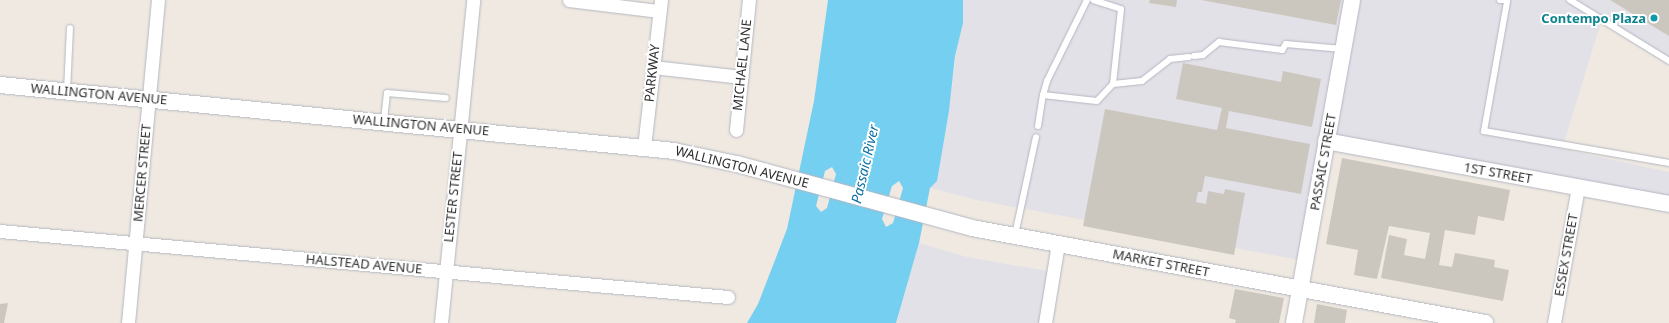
<!DOCTYPE html>
<style>
body{margin:0}
#map{position:relative;width:1669px;height:323px;overflow:hidden;background:#efe9e1;font-family:"Noto Sans",sans-serif}
div>[style]{position:absolute}
.industrial>*{inset:0;background:#e3e1e8}
.water>*{inset:0;background:#75cff0}
.building>*{inset:0;background:#cbc7bf}
.roads{filter:drop-shadow(0 0 1px #b4b7c1) drop-shadow(0 0 1px #b4b7c1)}
.service>*{height:6px;margin:-3px;padding:0 3px;transform-origin:3px;border-radius:3px;background:#fff}
.minor>*{height:13px;margin:-6.5px;padding:0 6.5px;transform-origin:6.5px;border-radius:6.5px;background:#fff}
.tertiary>*{height:16px;margin:-8px;padding:0 8px;transform-origin:8px;border-radius:8px;background:#fff}
.dots>*{width:11px;height:11px;translate:-50% -50%;box-sizing:border-box;border:2px solid #fff;border-radius:50%}
span{translate:-50% -50%;white-space:nowrap;text-align:center;line-height:1.15;-webkit-text-stroke:4px #fff;paint-order:stroke}
.culture-label{font-size:13px;color:#0d838f;font-weight:700}
.right{translate:-100% -50%;text-align:right}
.street-label{font-size:13px;color:#2e2e2e}
.water-label{font-size:14px;color:#0d6fa3;font-style:italic}
</style>
<div id="map">
<div class="industrial">
<i style="clip-path:polygon(963px 0,1669px 0,1669px 61px,1601px 22px,1562px 149px,1669px 172px,1669px 204px,1328px 144px,1305px 261px,977px 200px,930px 188px,937px 181px,949px 111px)"></i>
<i style="clip-path:polygon(919px 243px,967px 257px,1053px 272px,1044px 323px,896px 323px)"></i>
</div>
<div class="water">
<i style="clip-path:polygon(evenodd,828px 0,963px 0,963px 23px,955px 56px,949px 111px,937px 181px,930px 188px,919px 243px,896px 323px,747px 323px,758px 304px,787px 229px,814px 101px,828px 0,832px 167px,836px 174px,827px 208px,821px 212px,816px 206px,825px 171px,832px 167px,828px 0,899px 181px,903px 188px,893px 223px,886px 227px,882px 219px,892px 186px,899px 181px)"></i>
</div>
<div class="building">
<i style="clip-path:polygon(1150px 0,1177px 0,1176px 7px,1149px 3px)"></i>
<i style="clip-path:polygon(1201px 0,1341px 0,1336px 25px)"></i>
<i style="clip-path:polygon(1610px 0,1669px 0,1669px 36px)"></i>
<i style="clip-path:polygon(1183px 63px,1281px 82px,1283px 71px,1321px 79px,1312px 127px,1229px 111px,1226px 128px,1310px 144px,1301px 194px,1205px 176px,1202px 192px,1198px 192px,1196px 202px,1206px 204px,1208px 191px,1224px 194px,1225px 189px,1245px 193px,1234px 255px,1083px 226px,1105px 109px,1217px 130px,1222px 108px,1176px 99px)"></i>
<i style="clip-path:polygon(1342px 158px,1510px 190px,1504px 221px,1478px 216px,1475px 235px,1445px 230px,1439px 265px,1452px 267px,1455px 253px,1495px 260px,1494px 267px,1509px 270px,1503px 301px,1381px 278px,1389px 235px,1407px 239px,1404px 255px,1425px 259px,1430px 233px,1389px 226px,1377px 279px,1354px 275px,1358px 250px,1326px 244px)"></i>
<i style="clip-path:polygon(1235px 289px,1284px 298px,1279px 323px,1235px 323px,1236px 320px,1229px 318px)"></i>
<i style="clip-path:polygon(8px 303px,4px 323px,0 323px,0 304px)"></i>
<i style="clip-path:polygon(1317px 304px,1347px 310px,1345px 323px,1314px 323px)"></i>
</div>
<div class="roads">
<div class="service">
<i style="left:1500px;top:0;width:7px"></i>
<i style="left:1570px;top:0;width:116px;rotate:31.6deg"></i>
<i style="left:1507px;top:2px;width:131px;rotate:100.1deg"></i>
<i style="left:1484px;top:131px;width:188px;rotate:9.8deg"></i>
<i style="left:1194px;top:56px;width:9px;rotate:-6deg"></i>
<i style="left:1203px;top:55px;width:21px;rotate:-39deg"></i>
<i style="left:1219px;top:42px;width:64px;rotate:7.2deg"></i>
<i style="left:1282px;top:50px;width:7px;rotate:-56deg"></i>
<i style="left:1286px;top:44px;width:57px;rotate:5deg"></i>
<i style="left:1113px;top:84px;width:29px;rotate:-6deg"></i>
<i style="left:1142px;top:81px;width:36px;rotate:-38deg"></i>
<i style="left:1170px;top:59px;width:19px;rotate:-6deg"></i>
<i style="left:67px;top:91px;width:63px;rotate:-87.3deg"></i>
<i style="left:1043px;top:95px;width:15px;rotate:-74deg"></i>
<i style="left:1047px;top:81px;width:90px;rotate:-63.7deg"></i>
<i style="left:384px;top:121px;width:28px;rotate:-84deg"></i>
<i style="left:387px;top:93px;width:59px;rotate:4.8deg"></i>
<i style="left:1038px;top:126px;width:31px;rotate:-81deg"></i>
<i style="left:1043px;top:95px;width:54px;rotate:6.3deg"></i>
<i style="left:1097px;top:101px;width:23px;rotate:-47deg"></i>
<i style="left:1113px;top:84px;width:75px;rotate:-83.9deg"></i>
<i style="left:1121px;top:9px;width:29px;rotate:-162deg"></i>
<i style="left:1015px;top:235px;width:100px;rotate:-77.9deg"></i>
</div>
<div class="minor">
<i style="left:569px;top:0;width:91px;rotate:7deg"></i>
<i style="left:653px;top:67px;width:89px;rotate:6.5deg"></i>
<i style="left:736px;top:130px;width:131px;rotate:-84.3deg"></i>
<i style="left:644px;top:147px;width:148px;rotate:-83.4deg"></i>
<i style="left:0;top:231px;width:731px;rotate:5.18deg"></i>
<i style="left:128px;top:323px;width:324px;rotate:-84.7deg"></i>
<i style="left:441px;top:323px;width:325px;rotate:-84.3deg"></i>
<i style="left:1045px;top:323px;width:80px;rotate:-80.7deg"></i>
<i style="left:1554px;top:323px;width:138px;rotate:-80deg"></i>
</div>
<div class="tertiary">
<i style="left:0;top:85px;width:677px;rotate:5.59deg"></i>
<i style="left:674px;top:151px;width:64px;rotate:11.7deg"></i>
<i style="left:737px;top:164px;width:244px;rotate:15.2deg"></i>
<i style="left:972px;top:228px;width:522px;rotate:10.49deg"></i>
<i style="left:1326px;top:141px;width:349px;rotate:10.4deg"></i>
<i style="left:1294px;top:323px;width:328px;rotate:-79.8deg"></i>
</div>
</div>
<div class="dots">
<i style="left:1654px;top:18px;background:#0f9aa8"></i>
</div>
<div class="culture-label">
<span class="right" style="left:1646px;top:18px">Contempo Plaza</span>
</div>
<div class="street-label">
<span style="left:742px;top:65px;rotate:-84deg">MICHAEL LANE</span>
<span style="left:652px;top:73px;rotate:-84deg">PARKWAY</span>
<span style="left:99px;top:94px;rotate:5deg">WALLINGTON AVENUE</span>
<span style="left:421px;top:125px;rotate:5deg">WALLINGTON AVENUE</span>
<span style="left:1323px;top:162px;rotate:-80deg">PASSAIC STREET</span>
<span style="left:742px;top:167px;rotate:14deg">WALLINGTON AVENUE</span>
<span style="left:142px;top:173px;rotate:-85deg">MERCER STREET</span>
<span style="left:1498px;top:173px;rotate:10deg">1ST STREET</span>
<span style="left:453px;top:197px;rotate:-84deg">LESTER STREET</span>
<span style="left:1566px;top:255px;rotate:-80deg">ESSEX STREET</span>
<span style="left:1161px;top:263px;rotate:11deg">MARKET STREET</span>
<span style="left:364px;top:264px;rotate:5deg">HALSTEAD AVENUE</span>
</div>
<div class="water-label">
<span style="left:865px;top:164px;rotate:-77deg">Passaic River</span>
</div>
</div>
